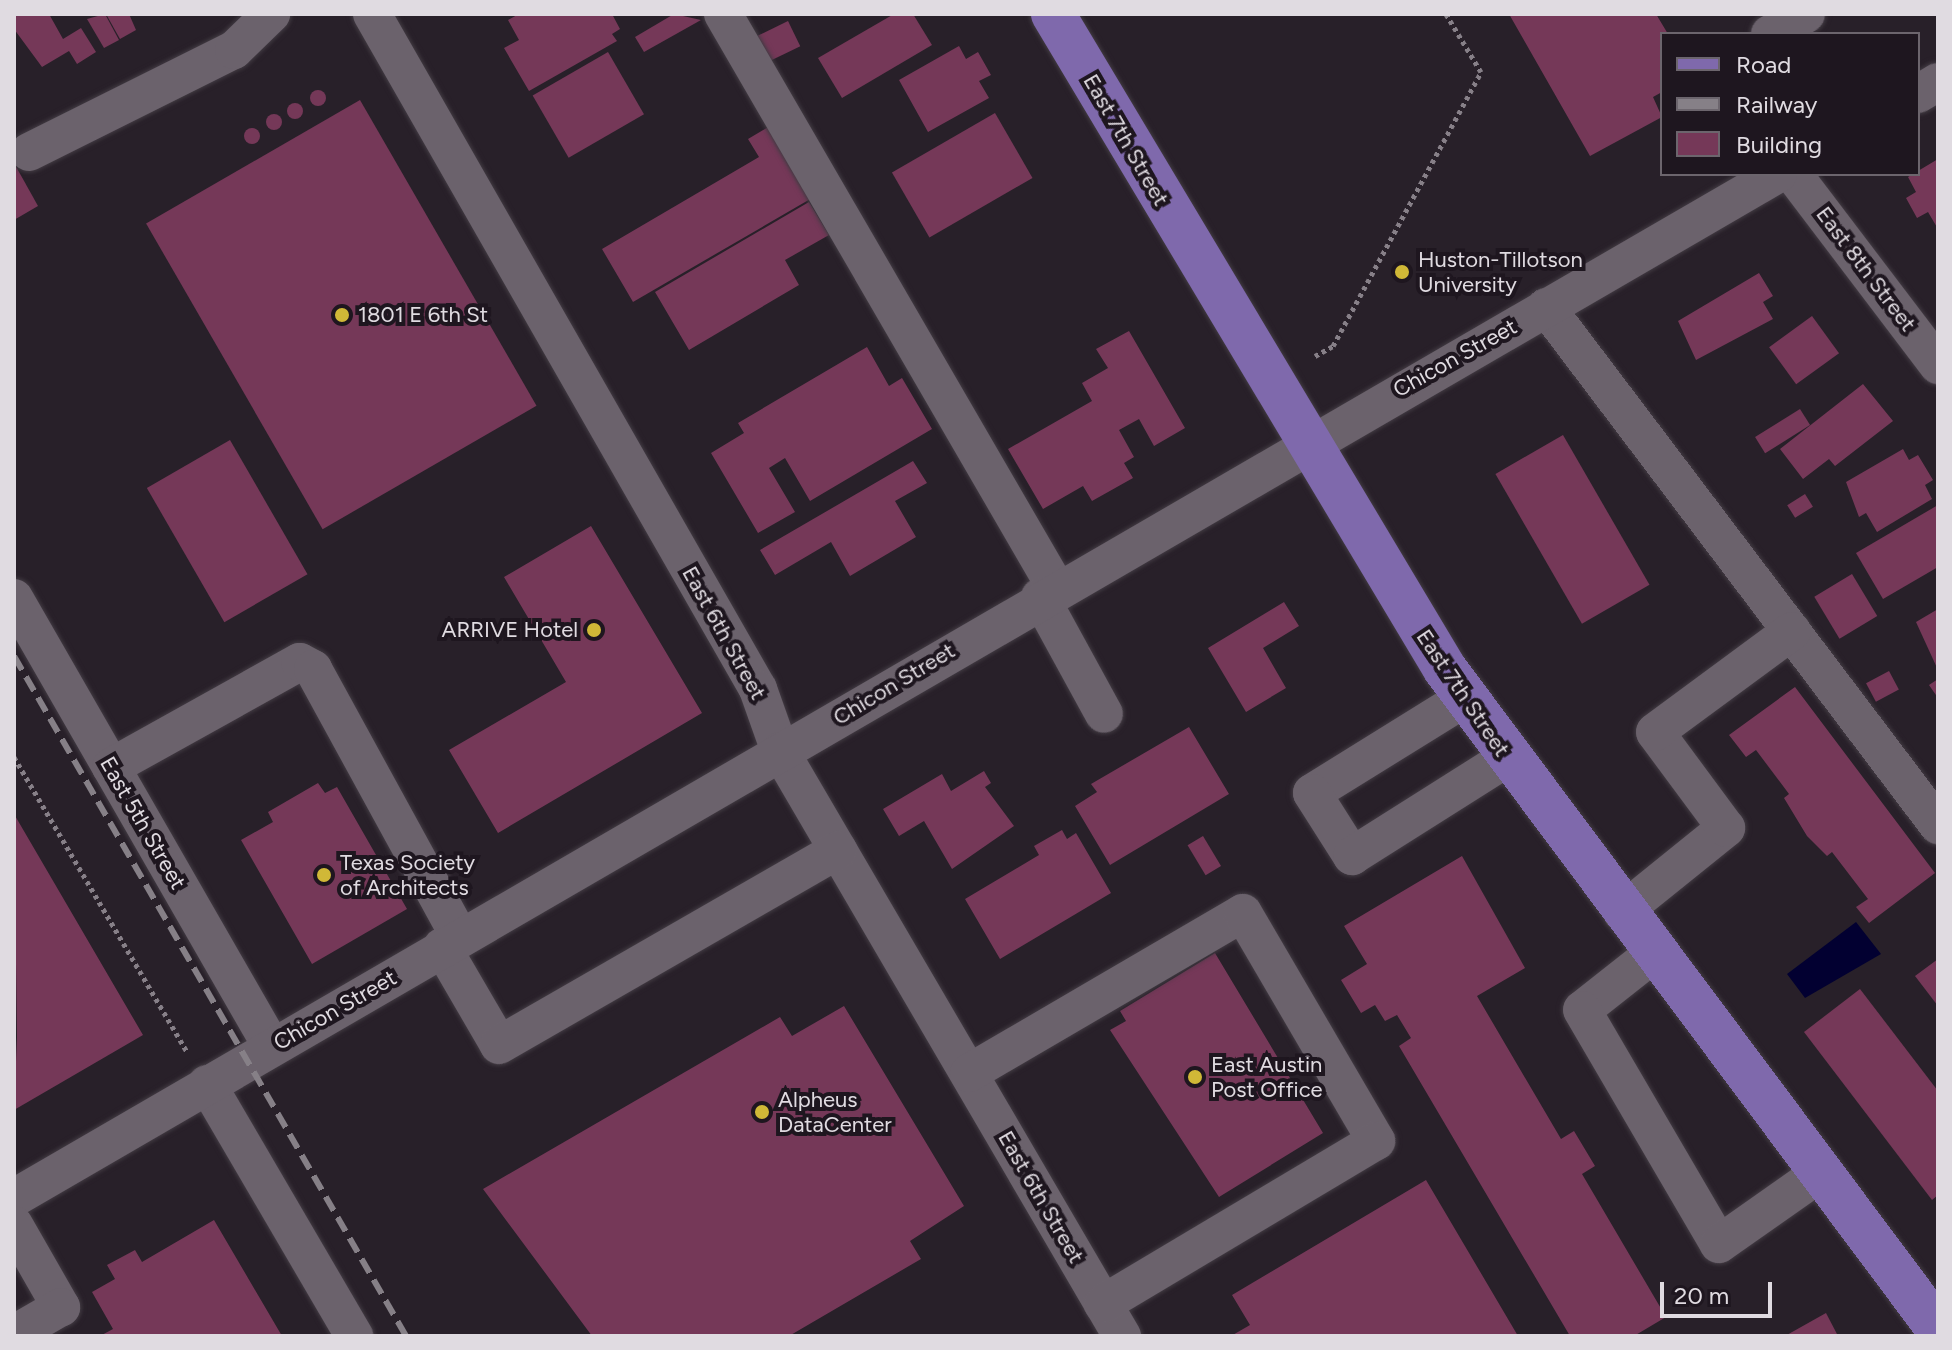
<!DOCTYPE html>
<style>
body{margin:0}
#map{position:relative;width:1952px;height:1350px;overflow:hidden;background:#282029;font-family:Figtree,sans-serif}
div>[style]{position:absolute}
.water>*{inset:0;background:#020031}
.building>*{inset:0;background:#753858;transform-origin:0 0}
.round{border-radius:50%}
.path>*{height:5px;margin-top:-2.5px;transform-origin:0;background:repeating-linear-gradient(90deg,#878088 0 4px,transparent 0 8px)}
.roads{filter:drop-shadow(0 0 2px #423b43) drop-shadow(0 0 2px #423b43)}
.minor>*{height:38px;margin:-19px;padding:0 19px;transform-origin:19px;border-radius:19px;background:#6b626c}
.major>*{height:44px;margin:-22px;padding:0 22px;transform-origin:22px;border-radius:22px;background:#7f69ac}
.rail>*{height:6px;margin-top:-3px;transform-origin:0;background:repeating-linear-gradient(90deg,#868087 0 16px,transparent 0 24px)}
.dots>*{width:22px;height:22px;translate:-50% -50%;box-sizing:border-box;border:4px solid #1e161f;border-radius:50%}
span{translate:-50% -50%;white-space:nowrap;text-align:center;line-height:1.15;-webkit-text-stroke:8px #1e161f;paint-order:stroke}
.street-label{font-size:22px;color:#e0dbe1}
.poi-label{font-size:22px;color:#e0dbe1}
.left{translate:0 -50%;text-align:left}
.right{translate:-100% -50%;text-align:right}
.frame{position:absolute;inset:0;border:16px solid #e0dbe1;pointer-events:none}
.legend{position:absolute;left:1660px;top:32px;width:260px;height:144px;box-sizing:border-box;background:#1e161f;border:2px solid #6c656d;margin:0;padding:10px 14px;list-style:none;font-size:24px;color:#e0dbe1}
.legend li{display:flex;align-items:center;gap:16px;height:40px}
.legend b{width:40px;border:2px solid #6c656d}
.scale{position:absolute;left:1660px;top:1282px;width:112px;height:36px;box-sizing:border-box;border:4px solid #e0dbe1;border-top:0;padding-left:10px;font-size:24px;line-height:28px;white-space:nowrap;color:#e0dbe1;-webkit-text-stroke:6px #1e161f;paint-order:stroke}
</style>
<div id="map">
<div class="water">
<i style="clip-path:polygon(1856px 922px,1881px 954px,1805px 998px,1787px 974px)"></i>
</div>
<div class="building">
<i style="clip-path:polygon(14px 14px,49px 14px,63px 39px,81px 28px,96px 52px,77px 64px,69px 51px,42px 67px,14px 29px)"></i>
<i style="clip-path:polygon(105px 14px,119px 40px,104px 48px,87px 19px)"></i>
<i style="clip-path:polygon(106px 14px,129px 14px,136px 30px,120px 39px)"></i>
<i style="clip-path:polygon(519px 14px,612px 14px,620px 29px,612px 34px,617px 41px,529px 91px,504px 48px,519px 40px,508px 20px)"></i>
<i style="clip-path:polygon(674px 14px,701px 20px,644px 52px,635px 37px)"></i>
<i style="clip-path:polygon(894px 14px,913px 14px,932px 45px,842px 98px,818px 58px)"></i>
<i style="clip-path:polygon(1509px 14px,1656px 14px,1668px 34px,1662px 34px,1662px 92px,1653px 97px,1662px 117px,1590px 156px)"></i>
<i style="left:788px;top:21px;width:28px;height:35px;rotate:64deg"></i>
<i style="clip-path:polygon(959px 46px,966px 59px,978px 52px,991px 75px,979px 81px,989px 98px,928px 132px,899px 80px)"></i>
<i style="left:608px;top:52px;width:72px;height:87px;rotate:60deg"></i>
<i class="round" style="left:310px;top:90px;width:16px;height:16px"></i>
<i style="left:360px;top:100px;width:353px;height:247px;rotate:60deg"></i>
<i class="round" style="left:287px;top:103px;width:16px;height:16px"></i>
<i style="left:995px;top:113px;width:75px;height:119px;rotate:60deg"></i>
<i class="round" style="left:266px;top:114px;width:16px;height:16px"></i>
<i style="clip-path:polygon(770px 126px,812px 198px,633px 302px,602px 249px,759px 157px,748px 139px)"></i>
<i class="round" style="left:244px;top:128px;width:16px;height:16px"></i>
<i style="clip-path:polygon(1938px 159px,1938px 229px,1928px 212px,1917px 218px,1906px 198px,1916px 192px,1908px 177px)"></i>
<i style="clip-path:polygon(14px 163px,38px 206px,14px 220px)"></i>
<i style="clip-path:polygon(809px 202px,829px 235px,785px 260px,799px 285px,689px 350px,655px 292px)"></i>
<i style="clip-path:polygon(1759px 273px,1773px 296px,1763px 302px,1773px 319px,1696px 360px,1678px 321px)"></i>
<i style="left:1812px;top:316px;width:46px;height:53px;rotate:54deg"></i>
<i style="clip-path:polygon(1129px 331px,1185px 428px,1154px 446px,1139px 419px,1119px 430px,1134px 457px,1124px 463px,1133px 478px,1092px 501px,1083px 486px,1043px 509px,1008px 449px,1092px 401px,1082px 383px,1108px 368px,1096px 349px)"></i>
<i style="clip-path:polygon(867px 347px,889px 386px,902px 378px,932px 429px,810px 501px,785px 458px,769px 468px,795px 512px,758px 533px,711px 453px,744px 433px,738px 423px)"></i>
<i style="clip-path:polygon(1863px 384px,1893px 421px,1835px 466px,1829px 459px,1803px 479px,1780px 449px)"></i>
<i style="left:1800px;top:409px;width:19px;height:53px;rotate:58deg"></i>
<i style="left:1563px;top:435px;width:173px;height:78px;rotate:60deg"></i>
<i style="left:230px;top:440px;width:155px;height:96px;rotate:60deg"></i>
<i style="clip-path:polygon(1903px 449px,1909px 460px,1918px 455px,1933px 480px,1925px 485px,1932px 499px,1877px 532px,1866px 513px,1859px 517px,1846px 482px)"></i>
<i style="clip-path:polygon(913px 461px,927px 483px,895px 501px,916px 537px,850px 576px,831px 542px,775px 575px,760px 550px)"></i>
<i style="left:1805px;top:494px;width:15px;height:21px;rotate:58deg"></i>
<i style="clip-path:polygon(1938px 505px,1938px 567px,1883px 599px,1856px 553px)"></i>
<i style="clip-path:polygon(591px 526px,702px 713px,498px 833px,449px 750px,566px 682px,504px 577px)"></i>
<i style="left:1852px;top:574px;width:49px;height:44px;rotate:59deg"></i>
<i style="clip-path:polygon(1284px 602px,1299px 626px,1263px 648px,1286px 688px,1246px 712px,1208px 648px)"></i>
<i style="clip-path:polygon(1938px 609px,1938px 670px,1916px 622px)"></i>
<i style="left:1889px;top:671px;width:21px;height:26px;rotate:62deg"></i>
<i style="clip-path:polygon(1938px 679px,1938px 698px,1929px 685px)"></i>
<i style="clip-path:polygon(1795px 687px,1935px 873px,1869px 923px,1856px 907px,1868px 899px,1832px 852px,1827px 856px,1807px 836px,1784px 798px,1789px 794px,1756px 750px,1746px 757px,1729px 735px)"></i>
<i style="clip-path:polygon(1189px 727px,1229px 794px,1110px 865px,1075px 806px,1097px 792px,1091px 784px)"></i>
<i style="clip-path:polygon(984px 771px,991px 783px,985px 787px,1014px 826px,952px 869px,924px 821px,899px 836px,883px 809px,942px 774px,951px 791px)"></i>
<i style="clip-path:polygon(318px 783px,325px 793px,337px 787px,407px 909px,312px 964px,241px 840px,273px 822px,268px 812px)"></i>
<i style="clip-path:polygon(14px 814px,143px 1035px,14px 1110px,17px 1037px)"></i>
<i style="clip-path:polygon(1062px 830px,1067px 839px,1076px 833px,1111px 893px,1000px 959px,965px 899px,1039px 855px,1034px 846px)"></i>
<i style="left:1203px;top:836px;width:35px;height:18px;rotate:59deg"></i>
<i style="clip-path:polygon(1462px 856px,1525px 968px,1477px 996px,1561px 1139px,1574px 1131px,1595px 1166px,1582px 1174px,1666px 1317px,1634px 1336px,1570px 1336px,1399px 1046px,1411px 1038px,1397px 1015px,1385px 1021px,1375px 1005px,1361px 1013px,1341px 980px,1367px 964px,1344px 926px)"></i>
<i style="clip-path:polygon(1215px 953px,1323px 1133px,1219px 1197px,1110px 1030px,1126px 1021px,1120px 1011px)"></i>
<i style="clip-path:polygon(1938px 959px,1938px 1006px,1915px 976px)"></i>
<i style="clip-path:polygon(1860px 989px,1938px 1091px,1938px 1195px,1932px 1200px,1804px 1032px)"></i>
<i style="clip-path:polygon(844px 1006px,964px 1206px,910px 1241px,921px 1259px,789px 1336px,592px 1336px,483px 1189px,780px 1017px,792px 1036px)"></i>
<i style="clip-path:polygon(1426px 1180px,1518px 1336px,1231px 1336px,1250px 1325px,1232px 1295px)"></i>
<i style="clip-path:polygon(214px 1220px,282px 1336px,100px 1336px,113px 1329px,92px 1292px,115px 1279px,107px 1265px,135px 1250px,142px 1262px)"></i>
<i style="clip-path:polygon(1826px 1313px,1838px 1336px,1785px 1336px)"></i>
</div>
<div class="path">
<i style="left:1315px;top:356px;width:21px;rotate:-29deg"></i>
<i style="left:1333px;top:346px;width:311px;rotate:-61.6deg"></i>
<i style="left:1481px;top:72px;width:68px;rotate:-121.1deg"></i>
<i style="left:14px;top:757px;width:343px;rotate:59.6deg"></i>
</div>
<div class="roads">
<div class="minor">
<i style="left:372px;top:14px;width:778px;rotate:60.24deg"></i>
<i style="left:758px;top:689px;width:66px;rotate:70.5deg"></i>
<i style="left:780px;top:751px;width:678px;rotate:59.69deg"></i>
<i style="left:723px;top:14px;width:664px;rotate:59.88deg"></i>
<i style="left:1770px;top:34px;width:41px;rotate:-29.1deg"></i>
<i style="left:1918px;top:94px;width:23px;rotate:-31deg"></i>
<i style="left:29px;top:152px;width:229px;rotate:-26.5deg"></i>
<i style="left:234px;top:50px;width:52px;rotate:-44.2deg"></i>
<i style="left:1793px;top:174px;width:240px;rotate:52.8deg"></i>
<i style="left:1546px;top:307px;width:650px;rotate:52.88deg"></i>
<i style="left:1040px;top:597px;width:133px;rotate:61.3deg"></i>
<i style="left:14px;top:598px;width:518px;rotate:60.12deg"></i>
<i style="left:1465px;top:698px;width:180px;rotate:148.2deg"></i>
<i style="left:1312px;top:793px;width:75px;rotate:57.6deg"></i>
<i style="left:1352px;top:856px;width:183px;rotate:-32.3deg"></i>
<i style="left:111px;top:767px;width:216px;rotate:-29.1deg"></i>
<i style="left:300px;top:662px;width:15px;rotate:28deg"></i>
<i style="left:313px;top:669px;width:307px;rotate:61.3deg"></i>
<i style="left:1622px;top:912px;width:134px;rotate:-38.9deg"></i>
<i style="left:1726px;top:828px;width:119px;rotate:-126.5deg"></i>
<i style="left:1655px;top:732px;width:170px;rotate:-36.4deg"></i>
<i style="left:442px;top:947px;width:113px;rotate:59.8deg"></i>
<i style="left:499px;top:1045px;width:391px;rotate:-29.9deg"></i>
<i style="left:1653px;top:954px;width:90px;rotate:141.7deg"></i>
<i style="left:1582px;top:1010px;width:271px;rotate:59.7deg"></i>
<i style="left:1719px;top:1244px;width:123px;rotate:-35.1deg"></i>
<i style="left:969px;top:1073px;width:317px;rotate:-30.3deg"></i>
<i style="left:1243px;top:913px;width:264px;rotate:59.7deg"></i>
<i style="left:1376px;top:1141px;width:318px;rotate:149.2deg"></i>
<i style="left:207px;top:1084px;width:292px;rotate:59.7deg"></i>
<i style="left:14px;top:1198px;width:2040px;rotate:-30.14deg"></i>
<i style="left:14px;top:1225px;width:95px;rotate:60.2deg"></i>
<i style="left:61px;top:1307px;width:54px;rotate:150.1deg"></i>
</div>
<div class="major">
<i style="left:1053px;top:14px;width:763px;rotate:59.1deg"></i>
<i style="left:1445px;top:669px;width:824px;rotate:53.24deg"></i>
</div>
</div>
<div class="rail">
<i style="left:14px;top:656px;width:785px;rotate:60.04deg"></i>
</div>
<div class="dots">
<i style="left:1402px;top:272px;background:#d0b837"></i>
<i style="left:342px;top:315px;background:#d0b837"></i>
<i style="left:594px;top:630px;background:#d0b837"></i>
<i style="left:324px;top:875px;background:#d0b837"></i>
<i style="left:1195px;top:1077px;background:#d0b837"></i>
<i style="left:762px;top:1112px;background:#d0b837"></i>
</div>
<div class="street-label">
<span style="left:1126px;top:140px;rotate:60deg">East 7th Street</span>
<span style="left:1866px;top:269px;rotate:53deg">East 8th Street</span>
<span style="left:1455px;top:358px;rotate:-29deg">Chicon Street</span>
<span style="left:724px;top:633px;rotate:61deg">East 6th Street</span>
<span style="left:894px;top:684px;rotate:-31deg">Chicon Street</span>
<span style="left:1463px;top:693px;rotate:56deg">East 7th Street</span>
<span style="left:143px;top:823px;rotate:60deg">East 5th Street</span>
<span style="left:335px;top:1010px;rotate:-30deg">Chicon Street</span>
<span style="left:1041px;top:1197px;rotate:60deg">East 6th Street</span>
</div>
<div class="poi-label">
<span class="left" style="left:1418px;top:272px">Huston-Tillotson<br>University</span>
<span class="left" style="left:358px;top:315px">1801 E 6th St</span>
<span class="right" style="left:578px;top:630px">ARRIVE Hotel</span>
<span class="left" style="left:340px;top:875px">Texas Society<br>of Architects</span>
<span class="left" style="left:1211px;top:1077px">East Austin<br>Post Office</span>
<span class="left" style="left:778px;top:1112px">Alpheus<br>DataCenter</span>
</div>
<div class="frame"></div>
<ul class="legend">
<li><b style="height:10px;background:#7f69ac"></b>Road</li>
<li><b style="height:10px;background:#868087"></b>Railway</li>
<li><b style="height:22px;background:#753858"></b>Building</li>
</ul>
<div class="scale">20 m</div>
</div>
